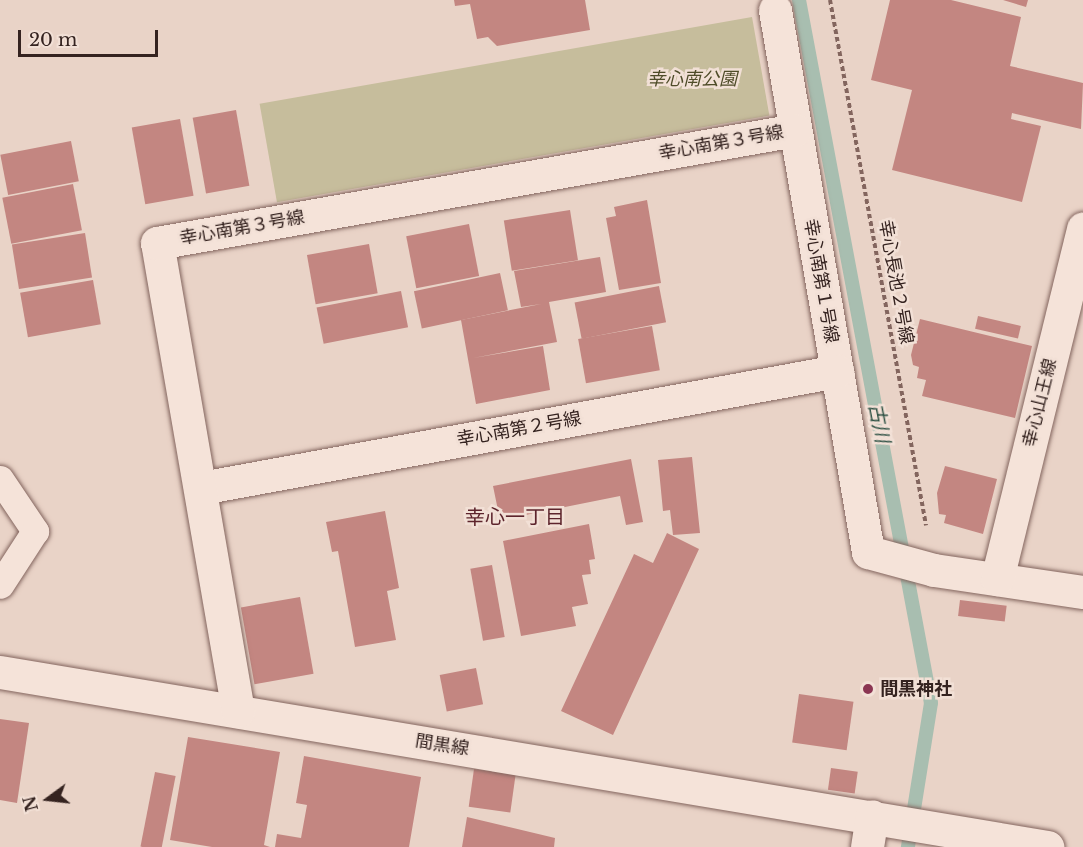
<!DOCTYPE html>
<meta charset="utf-8">
<style>
body{margin:0}
#map{position:relative;width:1083px;height:847px;overflow:hidden;background:#e9d3c7;font-family:"Libre Baskerville","Noto Sans JP",serif}
div>[style]{position:absolute}
.green>*{inset:0;background:#c6bd9c;transform-origin:0 0}
.stream>*{height:14px;margin:-7px;padding:0 7px;transform-origin:7px;border-radius:7px;background:#a8beb0}
.building>*{inset:0;background:#c38681;transform-origin:0 0}
.path>*{height:4px;margin-top:-2px;transform-origin:0;background:repeating-linear-gradient(90deg,#83655e 0 4.5px,transparent 0 7.5px)}
.roads{filter:drop-shadow(0 0 2px #83655e) drop-shadow(0 0 2px #83655e)}
.service>*{height:27px;margin:-13.5px;padding:0 13.5px;transform-origin:13.5px;border-radius:13.5px;background:#f5e3d9}
.minor>*{height:33px;margin:-16.5px;padding:0 16.5px;transform-origin:16.5px;border-radius:16.5px;background:#f5e3d9}
.tertiary>*{height:33px;margin:-16.5px;padding:0 16.5px;transform-origin:16.5px;border-radius:16.5px;background:#f5e3d9}
.dots>*{width:16px;height:16px;translate:-50% -50%;box-sizing:border-box;border:3px solid #f2e0d6;border-radius:50%}
span{translate:-50% -50%;white-space:nowrap;text-align:center;line-height:1.15;-webkit-text-stroke:5px #f2e0d6;paint-order:stroke}
.park-label{font-size:18px;color:#4f4c29;font-style:italic}
.street-label{font-size:18px;color:#352320}
.poi-label{font-size:18px;color:#352320;font-weight:700}
.left{translate:0 -50%;text-align:left}
.water-label{font-size:20px;color:#315346;font-style:italic}
.neighbourhood-label{font-size:20px;color:#5d242c}
.north{position:absolute;left:18px;top:769px;width:60px;height:60px;-webkit-text-stroke:4px #f2e0d6;paint-order:stroke;rotate:255deg;font-size:16px;font-weight:700;line-height:24px;text-align:center;color:#352320}
.north::after{content:'';display:block;margin:auto;width:21px;height:27px;background:#352320;clip-path:polygon(50% 0,100% 100%,50% 72%,0 100%)}
.scale{position:absolute;left:18px;top:30px;width:140px;height:27px;box-sizing:border-box;border:3px solid #352320;border-top:0;padding-left:8px;font-size:18px;line-height:21px;white-space:nowrap;color:#352320;-webkit-text-stroke:4px #f2e0d6;paint-order:stroke}
</style>
<div id="map">
<div class="green">
<i style="left:752px;top:17px;width:100px;height:500px;rotate:80deg"></i>
</div>
<div class="stream">
<i style="left:799px;top:0;width:715px;rotate:79.37deg"></i>
<i style="left:931px;top:703px;width:146px;rotate:99.1deg"></i>
</div>
<div class="building">
<i style="clip-path:polygon(454px 0,585px 0,590px 30px,497px 46px,488px 37px,477px 39px,470px 4px,455px 6px)"></i>
<i style="clip-path:polygon(890px 0,951px 0,1021px 17px,1010px 66px,1083px 83px,1081px 129px,1012px 113px,1011px 119px,1041px 126px,1022px 202px,892px 170px,912px 90px,871px 80px)"></i>
<i style="clip-path:polygon(1003px 0,1028px 0,1026px 7px)"></i>
<i style="left:236px;top:110px;width:77px;height:44px;rotate:80deg"></i>
<i style="left:180px;top:119px;width:78px;height:49px;rotate:80deg"></i>
<i style="left:71px;top:141px;width:41px;height:72px;rotate:79deg"></i>
<i style="left:73px;top:184px;width:47px;height:72px;rotate:79deg"></i>
<i style="clip-path:polygon(647px 200px,661px 283px,619px 290px,606px 218px,616px 216px,614px 207px)"></i>
<i style="left:570px;top:210px;width:51px;height:67px;rotate:81deg"></i>
<i style="left:469px;top:224px;width:53px;height:64px;rotate:79deg"></i>
<i style="left:85px;top:233px;width:45px;height:74px;rotate:81deg"></i>
<i style="left:369px;top:244px;width:50px;height:63px;rotate:80deg"></i>
<i style="clip-path:polygon(600px 257px,606px 292px,549px 302px,557px 342px,473px 358px,543px 346px,550px 390px,476px 404px,461px 320px,541px 304px,521px 307px,514px 271px)"></i>
<i style="left:500px;top:273px;width:38px;height:88px;rotate:78deg"></i>
<i style="left:93px;top:280px;width:45px;height:74px;rotate:80deg"></i>
<i style="left:659px;top:286px;width:37px;height:86px;rotate:79deg"></i>
<i style="left:401px;top:291px;width:37px;height:86px;rotate:79deg"></i>
<i style="left:978px;top:316px;width:44px;height:13px;rotate:13deg"></i>
<i style="clip-path:polygon(920px 319px,1032px 346px,1015px 418px,922px 396px,926px 380px,917px 378px,919px 367px,913px 365px,911px 355px)"></i>
<i style="left:652px;top:326px;width:45px;height:75px;rotate:80deg"></i>
<i style="clip-path:polygon(692px 457px,700px 533px,673px 535px,670px 510px,663px 511px,658px 460px)"></i>
<i style="clip-path:polygon(631px 459px,643px 522px,626px 525px,620px 496px,500px 520px,493px 486px)"></i>
<i style="clip-path:polygon(945px 466px,997px 479px,983px 534px,944px 523px,946px 515px,939px 514px,937px 493px)"></i>
<i style="clip-path:polygon(385px 511px,399px 588px,387px 591px,396px 640px,355px 647px,338px 551px,332px 552px,326px 522px)"></i>
<i style="clip-path:polygon(589px 524px,595px 559px,589px 560px,591px 574px,582px 575px,588px 604px,572px 607px,576px 626px,521px 636px,503px 541px)"></i>
<i style="clip-path:polygon(667px 533px,699px 549px,613px 735px,561px 711px,634px 554px,653px 563px)"></i>
<i style="left:492px;top:565px;width:73px;height:22px;rotate:80deg"></i>
<i style="left:300px;top:597px;width:78px;height:60px;rotate:80deg"></i>
<i style="left:960px;top:600px;width:47px;height:16px;rotate:7deg"></i>
<i style="left:476px;top:668px;width:37px;height:37px;rotate:79deg"></i>
<i style="left:799px;top:694px;width:55px;height:49px;rotate:8deg"></i>
<i style="clip-path:polygon(0 719px,29px 723px,17px 803px,0 800px)"></i>
<i style="clip-path:polygon(188px 737px,280px 752px,264px 845px,270px 847px,212px 847px,170px 840px)"></i>
<i style="clip-path:polygon(304px 756px,421px 777px,409px 847px,275px 847px,277px 834px,301px 838px,307px 805px,296px 803px)"></i>
<i style="left:831px;top:768px;width:27px;height:22px;rotate:8deg"></i>
<i style="left:474px;top:769px;width:42px;height:38px;rotate:8deg"></i>
<i style="left:155px;top:772px;width:21px;height:76px;rotate:11deg"></i>
<i style="clip-path:polygon(467px 817px,555px 838px,554px 847px,462px 847px)"></i>
</div>
<div class="path">
<i style="left:830px;top:0;width:534px;rotate:79.64deg"></i>
</div>
<div class="roads">
<div class="service">
<i style="left:0;top:479px;width:63px;rotate:56.1deg"></i>
<i style="left:35px;top:531px;width:64px;rotate:122.9deg"></i>
</div>
<div class="minor">
<i style="left:775px;top:10px;width:550px;rotate:80.26deg"></i>
<i style="left:868px;top:552px;width:68px;rotate:15.3deg"></i>
<i style="left:934px;top:570px;width:151px;rotate:8.4deg"></i>
<i style="left:201px;top:488px;width:647px;rotate:-10.42deg"></i>
<i style="left:997px;top:579px;width:361px;rotate:-76.2deg"></i>
<i style="left:0;top:672px;width:1062px;rotate:9.49deg"></i>
<i style="left:238px;top:711px;width:475px;rotate:-99.8deg"></i>
<i style="left:157px;top:243px;width:648px;rotate:-10.04deg"></i>
</div>
<div class="tertiary">
<i style="left:867px;top:847px;width:31px;rotate:-81deg"></i>
</div>
</div>
<div class="dots">
<i style="left:868px;top:689px;background:#8b3552"></i>
</div>
<div class="park-label">
<span style="left:692px;top:79px">幸心南公園</span>
</div>
<div class="street-label">
<span style="left:721px;top:143px;rotate:-10deg">幸心南第３号線</span>
<span style="left:242px;top:228px;rotate:-10deg">幸心南第３号線</span>
<span style="left:821px;top:281px;rotate:80deg">幸心南第１号線</span>
<span style="left:896px;top:282px;rotate:80deg">幸心長池２号線</span>
<span style="left:1040px;top:403px;rotate:-76deg">幸心山王線</span>
<span style="left:519px;top:429px;rotate:-10deg">幸心南第２号線</span>
<span style="left:442px;top:745px;rotate:9deg">間黒線</span>
</div>
<div class="poi-label">
<span class="left" style="left:880px;top:689px">間黒神社</span>
</div>
<div class="water-label">
<span style="left:879px;top:423px;rotate:79deg">古川</span>
</div>
<div class="neighbourhood-label">
<span style="left:515px;top:517px">幸心一丁目</span>
</div>
<div class="north">N</div>
<div class="scale">20 m</div>
</div>
